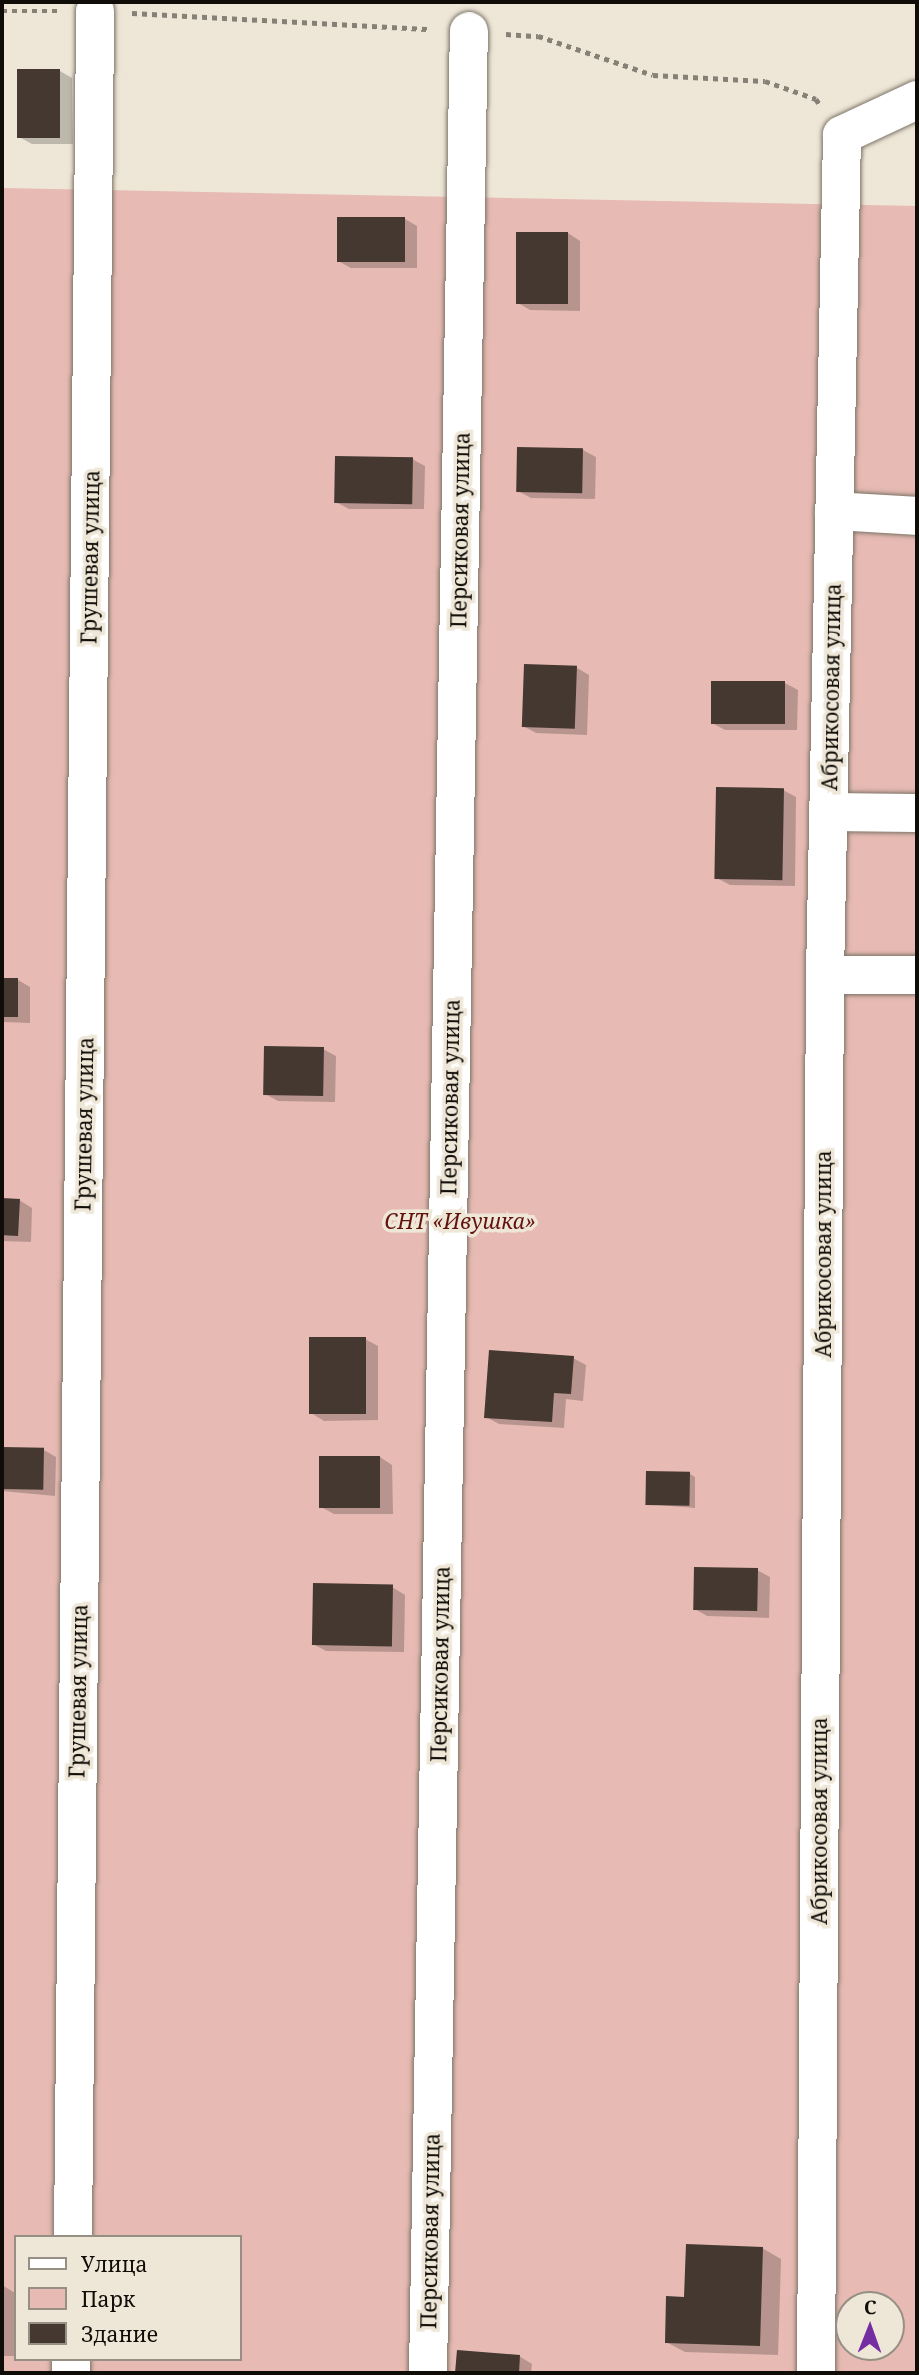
<!DOCTYPE html>
<meta charset="utf-8">
<style>
body{margin:0}
#map{position:relative;width:919px;height:2375px;overflow:hidden;background:#eee6d7;font-family:"Noto Serif",serif}
div>[style]{position:absolute}
.green>*{inset:0;background:#e7bab3}
.shadow>*{inset:0;background:#0003}
.building>*{inset:0;background:#443830;transform-origin:0 0}
.path>*{height:4.5px;margin-top:-2.25px;transform-origin:0;background:repeating-linear-gradient(90deg,#868076 0 5px,transparent 0 10px)}
.roads{filter:drop-shadow(0 0 2px #7c7568) drop-shadow(0 0 2px #7c7568)}
.minor>*{height:38px;margin:-19px;padding:0 19px;transform-origin:19px;border-radius:19px;background:#fff}
span{translate:-50% -50%;white-space:nowrap;text-align:center;line-height:1.15;-webkit-text-stroke:7px #eee6d7;paint-order:stroke}
.street-label{font-size:21px;color:#100d08}
.park-label{font-size:21px;color:#62120d;font-style:italic}
.frame{position:absolute;inset:0;border:4px solid #100d08;pointer-events:none}
.legend{position:absolute;left:14px;top:2235px;width:228px;height:126px;box-sizing:border-box;background:#eee6d7;border:2px solid #958f84;margin:0;padding:9px 12px;list-style:none;font-size:21px;color:#100d08}
.legend li{display:flex;align-items:center;gap:14px;height:35px}
.legend b{width:35px;border:2px solid #958f84}
.north{position:absolute;left:835px;top:2291px;width:70px;height:70px;box-sizing:border-box;background:#eee6d7;border:2px solid #958f84;border-radius:50%;rotate:1deg;font-size:19px;font-weight:700;line-height:28px;text-align:center;color:#100d08}
.north::after{content:'';display:block;margin:auto;width:24px;height:32px;background:#752ea2;clip-path:polygon(50% 0,100% 100%,50% 72%,0 100%)}
</style>
<div id="map">
<div class="green">
<i style="clip-path:polygon(evenodd,2px 188px,917px 206px,917px 2373px,2px 2373px,2px 188px,16px 2237px,240px 2237px,240px 2359px,16px 2359px,16px 2237px,2px 188px,849px 2305px,891px 2305px,891px 2347px,849px 2347px,849px 2305px)"></i>
</div>
<div class="shadow">
<i style="clip-path:polygon(60px 71px,72px 78px,73px 144px,32px 144px,19px 137px)"></i>
<i style="clip-path:polygon(405px 219px,417px 226px,417px 268px,351px 268px,338px 261px)"></i>
<i style="clip-path:polygon(568px 233px,580px 241px,580px 311px,530px 310px,518px 303px)"></i>
<i style="clip-path:polygon(583px 450px,596px 457px,595px 499px,531px 498px,518px 491px)"></i>
<i style="clip-path:polygon(412px 459px,425px 466px,424px 509px,349px 509px,336px 502px)"></i>
<i style="clip-path:polygon(577px 668px,589px 675px,587px 735px,536px 733px,523px 726px)"></i>
<i style="clip-path:polygon(785px 683px,798px 690px,797px 730px,725px 730px,712px 723px)"></i>
<i style="clip-path:polygon(783px 790px,796px 797px,795px 886px,730px 885px,717px 878px)"></i>
<i style="clip-path:polygon(2px 980px,18px 980px,30px 987px,30px 1023px,2px 1022px)"></i>
<i style="clip-path:polygon(323px 1049px,336px 1056px,335px 1102px,278px 1101px,265px 1094px)"></i>
<i style="clip-path:polygon(2px 1200px,19px 1200px,32px 1208px,31px 1242px,2px 1241px)"></i>
<i style="clip-path:polygon(365px 1339px,378px 1346px,378px 1420px,324px 1421px,311px 1413px)"></i>
<i style="clip-path:polygon(573px 1358px,586px 1365px,583px 1401px,566px 1399px,564px 1428px,499px 1424px,486px 1417px)"></i>
<i style="clip-path:polygon(2px 1448px,44px 1450px,56px 1457px,55px 1496px,2px 1491px)"></i>
<i style="clip-path:polygon(380px 1457px,392px 1465px,393px 1514px,334px 1514px,321px 1507px)"></i>
<i style="clip-path:polygon(690px 1474px,695px 1477px,695px 1508px,647px 1504px)"></i>
<i style="clip-path:polygon(757px 1570px,770px 1577px,769px 1618px,707px 1616px,695px 1609px)"></i>
<i style="clip-path:polygon(392px 1587px,405px 1595px,404px 1652px,326px 1651px,313px 1644px)"></i>
<i style="clip-path:polygon(762px 2248px,781px 2259px,778px 2355px,685px 2352px,666px 2342px,686px 2298px)"></i>
<i style="clip-path:polygon(2px 2285px,15px 2293px,14px 2356px,2px 2356px)"></i>
<i style="clip-path:polygon(458px 2352px,519px 2356px,532px 2364px,531px 2373px,457px 2373px)"></i>
</div>
<div class="building">
<i style="left:17px;top:69px;width:43px;height:69px"></i>
<i style="left:337px;top:217px;width:68px;height:45px"></i>
<i style="left:516px;top:232px;width:52px;height:72px"></i>
<i style="left:517px;top:447px;width:66px;height:45px;rotate:1deg"></i>
<i style="left:335px;top:456px;width:78px;height:47px;rotate:1deg"></i>
<i style="left:524px;top:664px;width:53px;height:63px;rotate:2deg"></i>
<i style="left:711px;top:681px;width:74px;height:43px"></i>
<i style="left:716px;top:787px;width:68px;height:92px;rotate:1deg"></i>
<i style="left:2px;top:978px;width:16px;height:39px"></i>
<i style="left:264px;top:1046px;width:60px;height:49px;rotate:1deg"></i>
<i style="left:2px;top:1198px;width:18px;height:37px;rotate:3deg"></i>
<i style="left:309px;top:1337px;width:57px;height:77px"></i>
<i style="clip-path:polygon(489px 1350px,574px 1356px,571px 1394px,554px 1393px,552px 1422px,484px 1418px)"></i>
<i style="left:2px;top:1447px;width:42px;height:42px;rotate:1deg"></i>
<i style="left:319px;top:1456px;width:61px;height:52px"></i>
<i style="left:646px;top:1471px;width:44px;height:34px;rotate:1deg"></i>
<i style="left:694px;top:1567px;width:64px;height:43px;rotate:1deg"></i>
<i style="left:313px;top:1583px;width:80px;height:62px;rotate:1deg"></i>
<i style="clip-path:polygon(686px 2244px,763px 2247px,760px 2346px,665px 2343px,666px 2296px,684px 2297px)"></i>
<i style="clip-path:polygon(457px 2350px,520px 2355px,519px 2373px,455px 2373px)"></i>
</div>
<div class="path">
<i style="left:2px;top:11px;width:55px"></i>
<i style="left:132px;top:13px;width:299px;rotate:3.1deg"></i>
<i style="left:506px;top:34px;width:32px;rotate:4deg"></i>
<i style="left:538px;top:36px;width:121px;rotate:18.7deg"></i>
<i style="left:653px;top:75px;width:112px;rotate:3.1deg"></i>
<i style="left:765px;top:81px;width:54px;rotate:19.4deg"></i>
<i style="left:816px;top:99px;width:7px;rotate:56deg"></i>
</div>
<div class="roads">
<div class="minor">
<i style="left:834px;top:511px;width:83px;rotate:3.4deg"></i>
<i style="left:828px;top:812px;width:89px;rotate:0.6deg"></i>
<i style="left:825px;top:975px;width:92px"></i>
<i style="left:73px;top:2237px;width:2226px;rotate:-89.43deg"></i>
<i style="left:71px;top:2373px;width:14px;rotate:-90deg"></i>
<i style="left:428px;top:2373px;width:2342px;rotate:-89deg"></i>
<i style="left:816px;top:2373px;width:1398px;rotate:-89.63deg"></i>
<i style="left:825px;top:975px;width:840px;rotate:-88.84deg"></i>
<i style="left:842px;top:135px;width:83px;rotate:-25deg"></i>
</div>
</div>
<div class="street-label">
<span style="left:460px;top:530px;rotate:-89deg">Персиковая улица</span>
<span style="left:90px;top:557px;rotate:-89deg">Грушевая улица</span>
<span style="left:831px;top:687px;rotate:-89deg">Абрикосовая улица</span>
<span style="left:450px;top:1097px;rotate:-89deg">Персиковая улица</span>
<span style="left:84px;top:1124px;rotate:-89deg">Грушевая улица</span>
<span style="left:823px;top:1254px;rotate:-90deg">Абрикосовая улица</span>
<span style="left:440px;top:1664px;rotate:-89deg">Персиковая улица</span>
<span style="left:78px;top:1691px;rotate:-89deg">Грушевая улица</span>
<span style="left:819px;top:1821px;rotate:-90deg">Абрикосовая улица</span>
<span style="left:430px;top:2231px;rotate:-89deg">Персиковая улица</span>
</div>
<div class="park-label">
<span style="left:460px;top:1221px">СНТ «Ивушка»</span>
</div>
<div class="frame"></div>
<ul class="legend">
<li><b style="height:9px;background:#fff"></b>Улица</li>
<li><b style="height:19px;background:#e7bab3"></b>Парк</li>
<li><b style="height:19px;background:#443830"></b>Здание</li>
</ul>
<div class="north">С</div>
</div>
